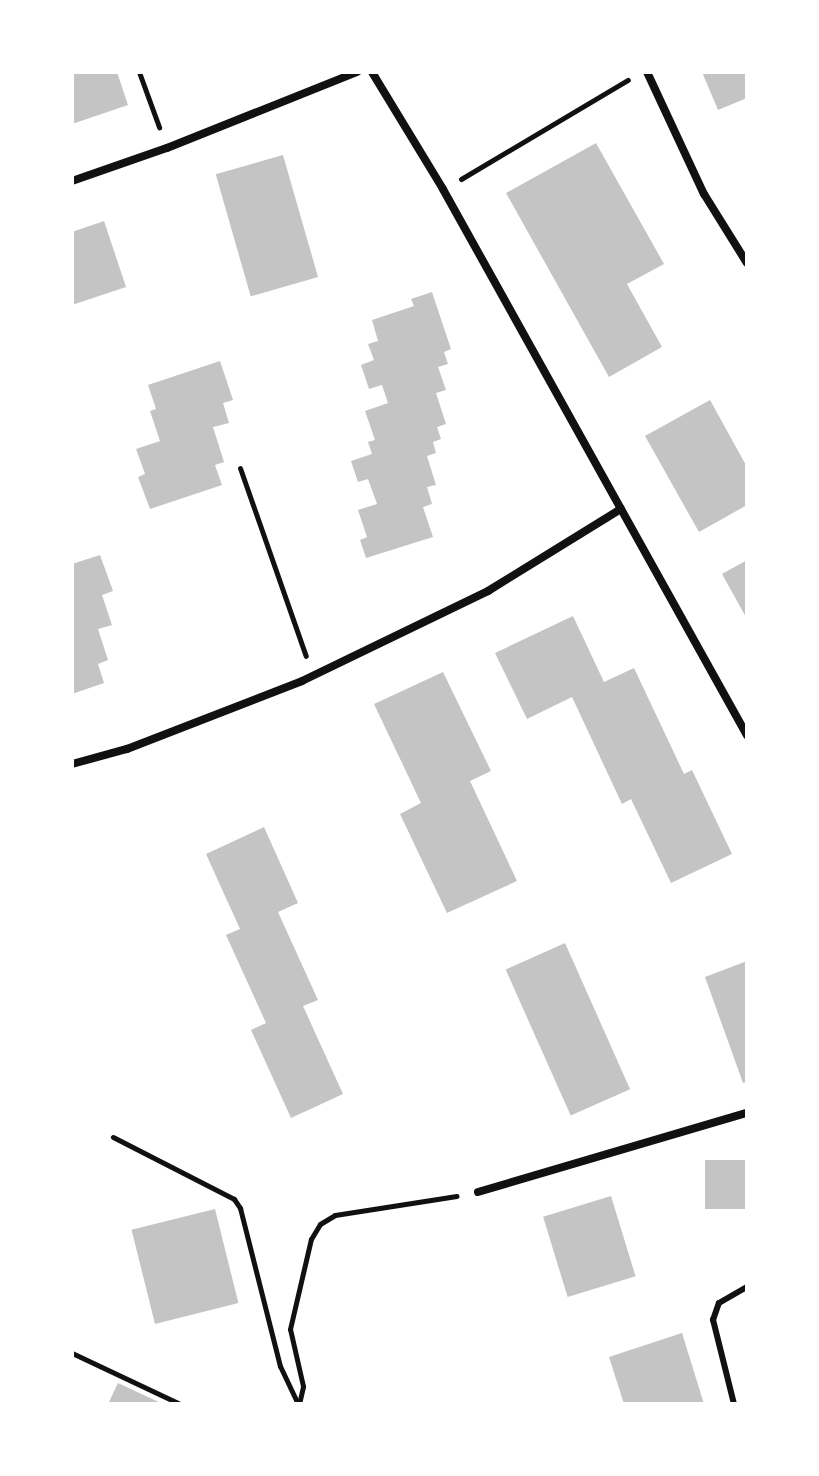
<!DOCTYPE html>
<style>
body{margin:0}
#map{position:relative;width:819px;height:1476px;overflow:hidden;background:#fff;font-family:"Asap Condensed",sans-serif}
div>[style]{position:absolute}
.building>*{inset:0;background:#c4c4c4;transform-origin:0 0}
.path>*{height:5px;margin:-2.5px;padding:0 2.5px;transform-origin:2.5px;border-radius:2.5px;background:#111}
.service>*{height:6px;margin:-3px;padding:0 3px;transform-origin:3px;border-radius:3px;background:#111}
.minor>*{height:8px;margin:-4px;padding:0 4px;transform-origin:4px;border-radius:4px;background:#111}
span{translate:-50% -50%;white-space:nowrap;text-align:center;line-height:1.15;-webkit-text-stroke:6px #fff;paint-order:stroke}
.frame{position:absolute;inset:0;border:74px solid #fff;pointer-events:none}
</style>
<div id="map">
<div class="building">
<i style="clip-path:polygon(72px 72px,117px 72px,128px 105px,72px 124px)"></i>
<i style="clip-path:polygon(702px 72px,747px 72px,747px 98px,718px 110px)"></i>
<i style="clip-path:polygon(596px 143px,664px 264px,627px 284px,662px 347px,609px 377px,506px 193px)"></i>
<i style="left:283px;top:155px;width:127px;height:70px;rotate:74deg"></i>
<i style="clip-path:polygon(104px 221px,126px 287px,72px 305px,72px 232px)"></i>
<i style="clip-path:polygon(432px 292px,451px 349px,444px 352px,448px 364px,438px 367px,446px 390px,436px 393px,446px 424px,437px 427px,441px 439px,433px 442px,436px 453px,427px 456px,436px 485px,427px 487px,432px 504px,423px 507px,433px 537px,366px 558px,360px 540px,367px 537px,358px 510px,377px 504px,368px 479px,358px 482px,351px 461px,372px 454px,368px 442px,375px 440px,365px 411px,388px 403px,382px 385px,369px 389px,361px 365px,374px 360px,368px 344px,378px 341px,372px 320px,414px 306px,411px 299px)"></i>
<i style="clip-path:polygon(220px 361px,233px 400px,223px 403px,229px 423px,213px 427px,224px 462px,215px 465px,222px 485px,150px 509px,138px 477px,145px 474px,136px 449px,160px 441px,150px 411px,156px 409px,148px 385px)"></i>
<i style="clip-path:polygon(710px 400px,747px 467px,747px 505px,699px 532px,645px 436px)"></i>
<i style="clip-path:polygon(100px 555px,113px 591px,102px 595px,112px 625px,98px 629px,108px 660px,98px 664px,104px 683px,72px 694px,72px 564px)"></i>
<i style="clip-path:polygon(747px 560px,747px 619px,722px 574px)"></i>
<i style="clip-path:polygon(573px 616px,604px 682px,634px 668px,684px 774px,692px 770px,732px 854px,671px 883px,631px 799px,622px 804px,572px 697px,527px 719px,495px 653px)"></i>
<i style="clip-path:polygon(443px 672px,491px 771px,470px 781px,517px 881px,447px 913px,400px 814px,421px 803px,374px 704px)"></i>
<i style="clip-path:polygon(264px 827px,298px 903px,278px 912px,318px 1000px,303px 1006px,343px 1094px,291px 1118px,251px 1030px,266px 1023px,226px 935px,240px 929px,206px 854px)"></i>
<i style="left:565px;top:943px;width:160px;height:65px;rotate:66deg"></i>
<i style="clip-path:polygon(747px 961px,747px 1082px,743px 1083px,705px 977px)"></i>
<i style="left:747px;top:1160px;width:49px;height:42px;rotate:90deg"></i>
<i style="left:611px;top:1196px;width:84px;height:71px;rotate:73deg"></i>
<i style="left:215px;top:1209px;width:97px;height:86px;rotate:76deg"></i>
<i style="clip-path:polygon(682px 1333px,704px 1404px,624px 1404px,609px 1357px)"></i>
<i style="clip-path:polygon(118px 1383px,163px 1404px,108px 1404px)"></i>
</div>
<div class="path">
<i style="left:139px;top:72px;width:59px;rotate:70deg"></i>
<i style="left:461px;top:179px;width:194px;rotate:-30.7deg"></i>
<i style="left:240px;top:468px;width:199px;rotate:70.7deg"></i>
<i style="left:113px;top:1137px;width:136px;rotate:27.1deg"></i>
<i style="left:234px;top:1199px;width:11px;rotate:56deg"></i>
<i style="left:240px;top:1208px;width:163px;rotate:75.8deg"></i>
<i style="left:280px;top:1366px;width:42px;rotate:64.7deg"></i>
<i style="left:72px;top:1353px;width:119px;rotate:25.3deg"></i>
<i style="left:299px;top:1404px;width:18px;rotate:-77deg"></i>
<i style="left:303px;top:1386px;width:58px;rotate:-102.8deg"></i>
<i style="left:290px;top:1329px;width:92px;rotate:-76.9deg"></i>
<i style="left:311px;top:1239px;width:17px;rotate:-59deg"></i>
<i style="left:320px;top:1224px;width:17px;rotate:-31deg"></i>
<i style="left:335px;top:1215px;width:123px;rotate:-8.9deg"></i>
</div>
<div class="service">
<i style="left:734px;top:1404px;width:87px;rotate:-104deg"></i>
<i style="left:713px;top:1320px;width:18px;rotate:-71deg"></i>
<i style="left:719px;top:1303px;width:32px;rotate:-30deg"></i>
</div>
<div class="minor">
<i style="left:647px;top:72px;width:135px;rotate:65deg"></i>
<i style="left:704px;top:194px;width:81px;rotate:58.1deg"></i>
<i style="left:72px;top:181px;width:101px;rotate:-19.2deg"></i>
<i style="left:167px;top:148px;width:205px;rotate:-21.8deg"></i>
<i style="left:621px;top:509px;width:259px;rotate:60.9deg"></i>
<i style="left:72px;top:764px;width:57px;rotate:-15.3deg"></i>
<i style="left:127px;top:749px;width:188px;rotate:-21.2deg"></i>
<i style="left:302px;top:681px;width:207px;rotate:-25.8deg"></i>
<i style="left:488px;top:591px;width:156px;rotate:-31.7deg"></i>
<i style="left:621px;top:509px;width:366px;rotate:-119.1deg"></i>
<i style="left:443px;top:189px;width:137px;rotate:-121.3deg"></i>
<i style="left:478px;top:1192px;width:280px;rotate:-16.4deg"></i>
</div>
<div class="frame"></div>
</div>
